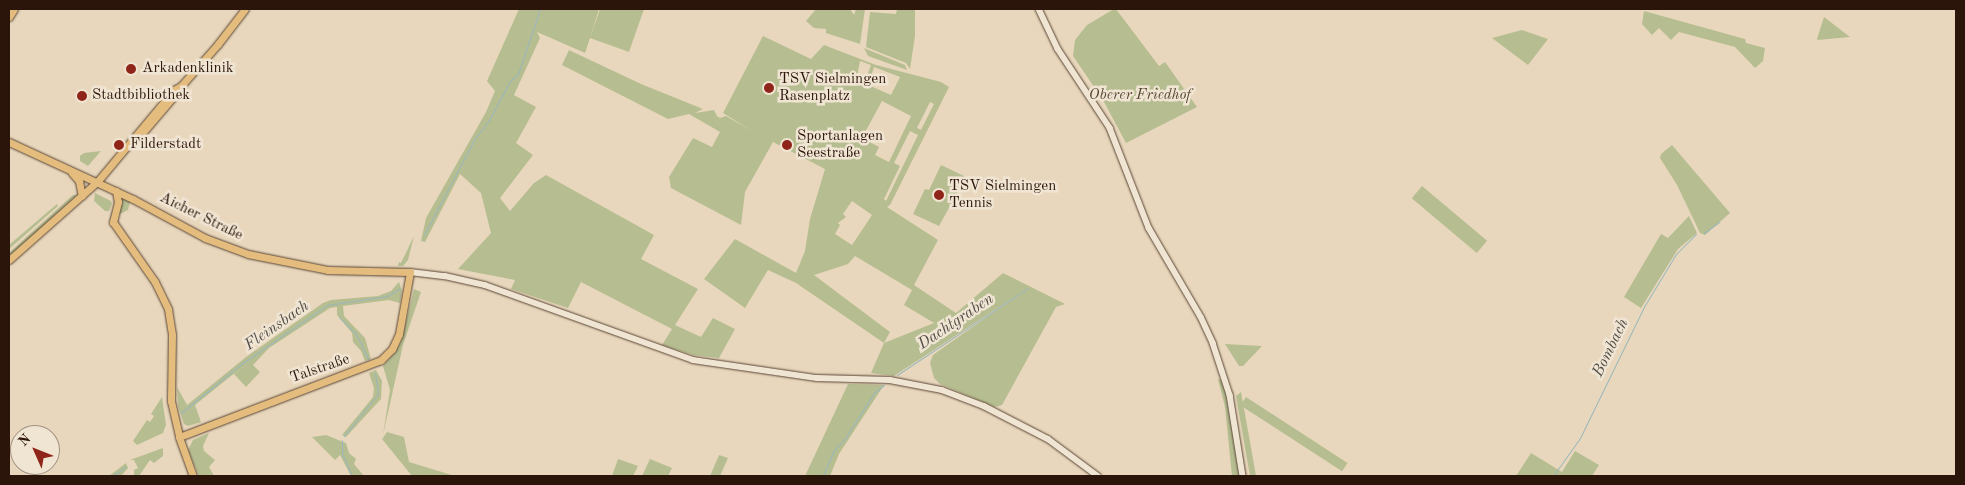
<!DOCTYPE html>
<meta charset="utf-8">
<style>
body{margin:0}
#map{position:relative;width:1965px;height:485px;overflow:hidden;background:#e8d7bc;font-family:"Old Standard TT",serif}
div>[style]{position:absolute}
.green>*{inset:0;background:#b6be91;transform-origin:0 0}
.stream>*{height:1px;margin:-0.5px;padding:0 0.5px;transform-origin:0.5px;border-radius:0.5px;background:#9bb7bb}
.roads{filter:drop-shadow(0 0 1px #5a4536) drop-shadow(0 0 1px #5a4536)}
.minor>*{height:5.5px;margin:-2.75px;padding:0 2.75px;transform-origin:2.75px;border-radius:2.75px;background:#f0e5d3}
.major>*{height:7px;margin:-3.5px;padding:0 3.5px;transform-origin:3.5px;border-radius:3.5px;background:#e4bc7e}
.dots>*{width:14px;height:14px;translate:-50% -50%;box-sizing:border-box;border:2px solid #f0e5d3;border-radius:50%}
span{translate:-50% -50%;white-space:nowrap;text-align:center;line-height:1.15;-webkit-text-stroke:5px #f0e5d3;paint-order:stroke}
.poi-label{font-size:15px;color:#2b140a}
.left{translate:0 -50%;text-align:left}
.park-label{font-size:15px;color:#554732;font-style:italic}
.street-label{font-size:15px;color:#2b140a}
.water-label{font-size:16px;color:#524d48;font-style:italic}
.frame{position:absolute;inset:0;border:10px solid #2b140a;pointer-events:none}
.north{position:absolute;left:10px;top:425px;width:50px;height:50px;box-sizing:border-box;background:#f0e5d3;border:1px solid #a19183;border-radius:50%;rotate:314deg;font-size:14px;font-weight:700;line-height:20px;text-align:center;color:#2b140a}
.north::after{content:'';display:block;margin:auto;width:18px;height:22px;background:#8f2418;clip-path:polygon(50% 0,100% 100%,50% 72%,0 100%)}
</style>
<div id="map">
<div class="green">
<i style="clip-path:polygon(519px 9px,599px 9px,590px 38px,600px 9px,644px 9px,629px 52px,590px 38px,585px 53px,537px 32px,540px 38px,514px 95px,536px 107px,516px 143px,533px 155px,500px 198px,510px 211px,534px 183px,546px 175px,654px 235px,641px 259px,698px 289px,675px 325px,701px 337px,713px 318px,735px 329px,719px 358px,693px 355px,662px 345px,672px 329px,581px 282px,568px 308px,511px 289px,515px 280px,458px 269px,491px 233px,481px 193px,460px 174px,425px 242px,421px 241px,426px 218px,486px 112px,495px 91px,487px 81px)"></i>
<i style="clip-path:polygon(816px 9px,850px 9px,854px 15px,856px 9px,865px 9px,860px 44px,826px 33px,826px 29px,814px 28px,806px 21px)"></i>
<i style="clip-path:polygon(897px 9px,915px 9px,915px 36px,910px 69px,906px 63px,866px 47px,870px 12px,896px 14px)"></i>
<i style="clip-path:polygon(1114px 9px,1116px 9px,1159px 66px,1165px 62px,1197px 107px,1126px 143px,1103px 100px,1073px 56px,1075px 40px,1087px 25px)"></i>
<i style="clip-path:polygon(1644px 11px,1745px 39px,1746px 43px,1765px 48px,1763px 61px,1755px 68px,1735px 47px,1679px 32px,1671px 40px,1659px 28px,1652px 35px,1642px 24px)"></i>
<i style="clip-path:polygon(1824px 17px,1850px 37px,1818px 40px,1817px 39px)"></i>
<i style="clip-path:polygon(1522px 30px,1548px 39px,1528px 65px,1492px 38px)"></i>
<i style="clip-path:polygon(evenodd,763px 36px,811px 59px,824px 45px,876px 65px,941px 82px,949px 87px,890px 205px,887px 207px,938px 240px,914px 285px,956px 313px,1003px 273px,1065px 304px,1056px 307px,1002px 405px,995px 407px,940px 384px,934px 378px,930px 363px,933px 355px,1016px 296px,894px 376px,871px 373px,884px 343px,796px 283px,768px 270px,745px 308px,704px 279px,735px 239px,796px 273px,805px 251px,810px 219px,825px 169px,773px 142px,745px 192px,741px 225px,671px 188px,669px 177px,693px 138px,712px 147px,720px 132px,689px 114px,668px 119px,562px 65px,569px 50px,641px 84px,703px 109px,695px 113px,714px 110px,717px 116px,720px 118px,726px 116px,752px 131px,723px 113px,763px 36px,860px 61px,871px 65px,866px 79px,857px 76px,860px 61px,763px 36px,874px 67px,900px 77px,891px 95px,868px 85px,874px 67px,763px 36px,882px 101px,911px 116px,889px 162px,875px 155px,879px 147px,862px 138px,882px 101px,763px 36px,930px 102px,934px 104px,921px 130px,917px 128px,930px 102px,763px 36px,910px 131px,918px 135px,886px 201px,884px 199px,900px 166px,894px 163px,910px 131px,763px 36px,852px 201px,872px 215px,852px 245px,835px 234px,840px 225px,838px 223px,846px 217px,843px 214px,852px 201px,763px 36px,855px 256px,912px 290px,904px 305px,934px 323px,884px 343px,890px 332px,814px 275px,848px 264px,855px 256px)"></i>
<i style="clip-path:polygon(864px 48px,905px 65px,907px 70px,868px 56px)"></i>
<i style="clip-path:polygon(1672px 145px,1730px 213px,1705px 235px,1700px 233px,1677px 185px,1660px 158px,1661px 154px)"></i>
<i style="clip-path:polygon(101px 151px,88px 166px,80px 161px,80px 156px,84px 153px)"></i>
<i style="clip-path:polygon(941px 165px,966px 177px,939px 226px,913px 214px,925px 189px,929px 190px)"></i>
<i style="left:1422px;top:186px;width:85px;height:16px;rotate:40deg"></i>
<i style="clip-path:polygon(95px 193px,111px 201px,112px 204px,109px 211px,105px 211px,94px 201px)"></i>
<i style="clip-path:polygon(73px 195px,77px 195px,9px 257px,9px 253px)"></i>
<i style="clip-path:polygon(121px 198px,130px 202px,128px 210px,116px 216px)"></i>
<i style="clip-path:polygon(57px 204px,58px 206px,9px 249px,9px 245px)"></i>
<i style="clip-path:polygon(1689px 216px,1697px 233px,1678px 249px,1641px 308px,1624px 297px,1661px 234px,1668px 238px)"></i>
<i style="clip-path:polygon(414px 236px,408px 260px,403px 266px,398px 266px,399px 262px,401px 263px)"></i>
<i style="clip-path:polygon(399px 282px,402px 291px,400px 303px,389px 300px,343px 306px,344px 316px,365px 338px,371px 359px,365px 361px,361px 351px,353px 342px,352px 333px,337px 315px,337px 307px,330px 308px,269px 348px,253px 365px,260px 372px,246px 387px,234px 374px,250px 362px,231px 376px,195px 405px,201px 422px,188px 426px,184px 424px,178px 406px,177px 387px,187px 405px,246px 357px,323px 303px,331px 300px,378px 296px,391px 291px)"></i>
<i style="clip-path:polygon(414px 289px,421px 292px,403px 345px,383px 435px,390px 390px,383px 366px,395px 353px,401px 342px)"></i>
<i style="clip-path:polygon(1225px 344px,1262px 346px,1243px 366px,1239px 366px)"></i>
<i style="clip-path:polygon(376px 370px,382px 381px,381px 399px,346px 437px,342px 435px,373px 397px,374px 388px,369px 373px)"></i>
<i style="clip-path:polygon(1218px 379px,1223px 381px,1229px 405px,1239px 476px,1232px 476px,1225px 407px)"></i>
<i style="clip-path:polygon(848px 384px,884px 385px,839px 454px,830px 476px,805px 476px)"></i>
<i style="clip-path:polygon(1241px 392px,1252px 453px,1256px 476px,1250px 476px,1236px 396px)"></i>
<i style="clip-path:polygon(162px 397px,166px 425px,163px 433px,137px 445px,133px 441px,147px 420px,150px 422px,154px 416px,151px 414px)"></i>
<i style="left:1246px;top:397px;width:121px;height:10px;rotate:33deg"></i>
<i style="clip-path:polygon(387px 432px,404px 437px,409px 462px,455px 476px,412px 476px,382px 439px)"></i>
<i style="clip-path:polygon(209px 433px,203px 446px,204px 451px,215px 460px,209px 467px,214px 476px,199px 476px,188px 450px,193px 440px)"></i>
<i style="clip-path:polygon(326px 435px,346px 443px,349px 453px,356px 459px,354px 464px,364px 476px,351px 476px,340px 455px,335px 460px,312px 437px)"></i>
<i style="clip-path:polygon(163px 448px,163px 456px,154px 463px,150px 460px,139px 476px,134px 475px,134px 470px,138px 468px,134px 460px,130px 460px)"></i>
<i style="clip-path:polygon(1575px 451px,1599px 465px,1592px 476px,1516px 476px,1531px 453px,1562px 472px)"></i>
<i style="clip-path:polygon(719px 455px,728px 458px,720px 476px,710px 476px)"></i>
<i style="clip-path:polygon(618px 459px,638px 466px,633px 476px,612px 476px)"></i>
<i style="clip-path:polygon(650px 459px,672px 468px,668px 476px,642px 476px)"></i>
<i style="clip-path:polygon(126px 463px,128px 468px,121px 476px,109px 476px)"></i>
</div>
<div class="stream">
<i style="left:1704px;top:233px;width:19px;rotate:-36deg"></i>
<i style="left:424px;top:235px;width:107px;rotate:-62.2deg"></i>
<i style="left:474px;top:140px;width:25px;rotate:-53deg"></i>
<i style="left:489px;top:120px;width:44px;rotate:-61.7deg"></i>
<i style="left:510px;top:81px;width:11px;rotate:-41deg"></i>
<i style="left:518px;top:74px;width:69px;rotate:-71.3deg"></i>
<i style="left:339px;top:317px;width:24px;rotate:45deg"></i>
<i style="left:356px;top:334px;width:28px;rotate:64deg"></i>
<i style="left:897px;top:375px;width:157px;rotate:-33.6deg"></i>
<i style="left:181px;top:413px;width:76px;rotate:-39.1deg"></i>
<i style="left:240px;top:365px;width:106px;rotate:-34.6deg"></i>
<i style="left:327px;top:305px;width:61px;rotate:-8.5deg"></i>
<i style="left:387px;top:296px;width:15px;rotate:-32deg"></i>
<i style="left:344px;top:436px;width:54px;rotate:-51deg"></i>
<i style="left:378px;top:394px;width:21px;rotate:-98deg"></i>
<i style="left:342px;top:440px;width:13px;rotate:90deg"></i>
<i style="left:342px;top:453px;width:25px;rotate:67deg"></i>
<i style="left:113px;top:476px;width:15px;rotate:-37deg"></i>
<i style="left:823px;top:476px;width:28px;rotate:-67deg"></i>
<i style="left:834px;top:450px;width:14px;rotate:-45deg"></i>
<i style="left:844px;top:440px;width:56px;rotate:-57.4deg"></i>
<i style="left:874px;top:393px;width:13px;rotate:-39deg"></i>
<i style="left:1553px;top:476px;width:47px;rotate:-54.6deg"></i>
<i style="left:1580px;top:438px;width:148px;rotate:-64deg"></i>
<i style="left:1645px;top:305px;width:60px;rotate:-58.7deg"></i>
<i style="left:1676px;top:254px;width:28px;rotate:-45deg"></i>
</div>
<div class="roads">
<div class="minor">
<i style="left:1039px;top:9px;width:44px;rotate:64.6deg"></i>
<i style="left:1058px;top:49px;width:95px;rotate:56.6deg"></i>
<i style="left:1110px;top:128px;width:107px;rotate:68.7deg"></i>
<i style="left:1149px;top:228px;width:103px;rotate:59.7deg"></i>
<i style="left:1201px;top:317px;width:29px;rotate:65deg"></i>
<i style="left:1213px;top:343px;width:55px;rotate:71.9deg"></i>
<i style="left:1230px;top:395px;width:82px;rotate:80.9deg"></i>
<i style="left:410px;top:272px;width:35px;rotate:7deg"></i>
<i style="left:445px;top:276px;width:41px;rotate:12.7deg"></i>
<i style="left:485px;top:285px;width:221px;rotate:19.8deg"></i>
<i style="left:693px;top:360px;width:125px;rotate:8.3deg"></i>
<i style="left:817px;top:378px;width:73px;rotate:1.6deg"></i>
<i style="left:890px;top:380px;width:53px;rotate:10.9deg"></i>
<i style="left:942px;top:390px;width:45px;rotate:20.9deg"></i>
<i style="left:984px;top:406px;width:72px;rotate:27.3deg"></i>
<i style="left:1048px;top:439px;width:62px;rotate:36.5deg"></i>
</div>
<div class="major">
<i style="left:9px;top:17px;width:9px;rotate:-58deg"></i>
<i style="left:144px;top:131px;width:54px;rotate:-49.5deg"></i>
<i style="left:9px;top:142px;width:136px;rotate:24.7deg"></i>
<i style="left:133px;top:199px;width:82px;rotate:28.4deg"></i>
<i style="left:205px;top:238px;width:46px;rotate:20.4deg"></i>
<i style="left:248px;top:254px;width:82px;rotate:11.3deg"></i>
<i style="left:328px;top:270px;width:82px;rotate:1.4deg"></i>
<i style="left:410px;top:272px;width:63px;rotate:100.1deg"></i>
<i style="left:399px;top:334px;width:17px;rotate:115deg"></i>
<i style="left:392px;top:349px;width:16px;rotate:135deg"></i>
<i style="left:381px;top:360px;width:216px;rotate:159.1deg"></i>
<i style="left:72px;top:173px;width:11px;rotate:49deg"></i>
<i style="left:79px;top:181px;width:15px;rotate:79deg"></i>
<i style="left:116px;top:191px;width:11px;rotate:80deg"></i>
<i style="left:118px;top:202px;width:21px;rotate:104deg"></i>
<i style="left:113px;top:222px;width:73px;rotate:55deg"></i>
<i style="left:155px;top:282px;width:30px;rotate:64deg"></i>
<i style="left:168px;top:309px;width:26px;rotate:81deg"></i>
<i style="left:172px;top:335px;width:66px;rotate:90.9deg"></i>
<i style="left:171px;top:401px;width:37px;rotate:77deg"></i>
<i style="left:179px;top:437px;width:41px;rotate:70.3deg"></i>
<i style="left:9px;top:260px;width:118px;rotate:-41.6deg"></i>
<i style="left:97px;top:182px;width:120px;rotate:-50.1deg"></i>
<i style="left:174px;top:90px;width:8px;rotate:-30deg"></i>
<i style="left:181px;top:86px;width:56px;rotate:-48.6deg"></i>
<i style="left:218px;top:44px;width:44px;rotate:-52.4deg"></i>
</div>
</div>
<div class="dots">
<i style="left:131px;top:69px;background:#8f2418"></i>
<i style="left:769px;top:88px;background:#8f2418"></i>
<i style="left:82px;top:96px;background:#8f2418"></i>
<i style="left:119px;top:145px;background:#8f2418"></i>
<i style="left:787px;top:145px;background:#8f2418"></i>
<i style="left:939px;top:195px;background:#8f2418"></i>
</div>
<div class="poi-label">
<span class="left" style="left:142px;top:69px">Arkadenklinik</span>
<span class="left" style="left:779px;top:88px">TSV Sielmingen<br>Rasenplatz</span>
<span class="left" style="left:92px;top:96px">Stadtbibliothek</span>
<span class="left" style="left:797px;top:145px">Sportanlagen<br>Seestraße</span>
<span class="left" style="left:130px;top:145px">Filderstadt</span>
<span class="left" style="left:949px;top:195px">TSV Sielmingen<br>Tennis</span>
</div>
<div class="park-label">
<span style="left:1140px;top:96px">Oberer Friedhof</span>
</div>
<div class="street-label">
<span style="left:201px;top:217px;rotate:26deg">Aicher Straße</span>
<span style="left:320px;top:369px;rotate:-19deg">Talstraße</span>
</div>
<div class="water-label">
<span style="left:956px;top:322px;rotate:-34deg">Dachtgraben</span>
<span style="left:277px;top:326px;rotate:-35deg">Fleinsbach</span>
<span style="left:1611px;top:348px;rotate:-64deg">Bombach</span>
</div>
<div class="frame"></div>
<div class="north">N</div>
</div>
